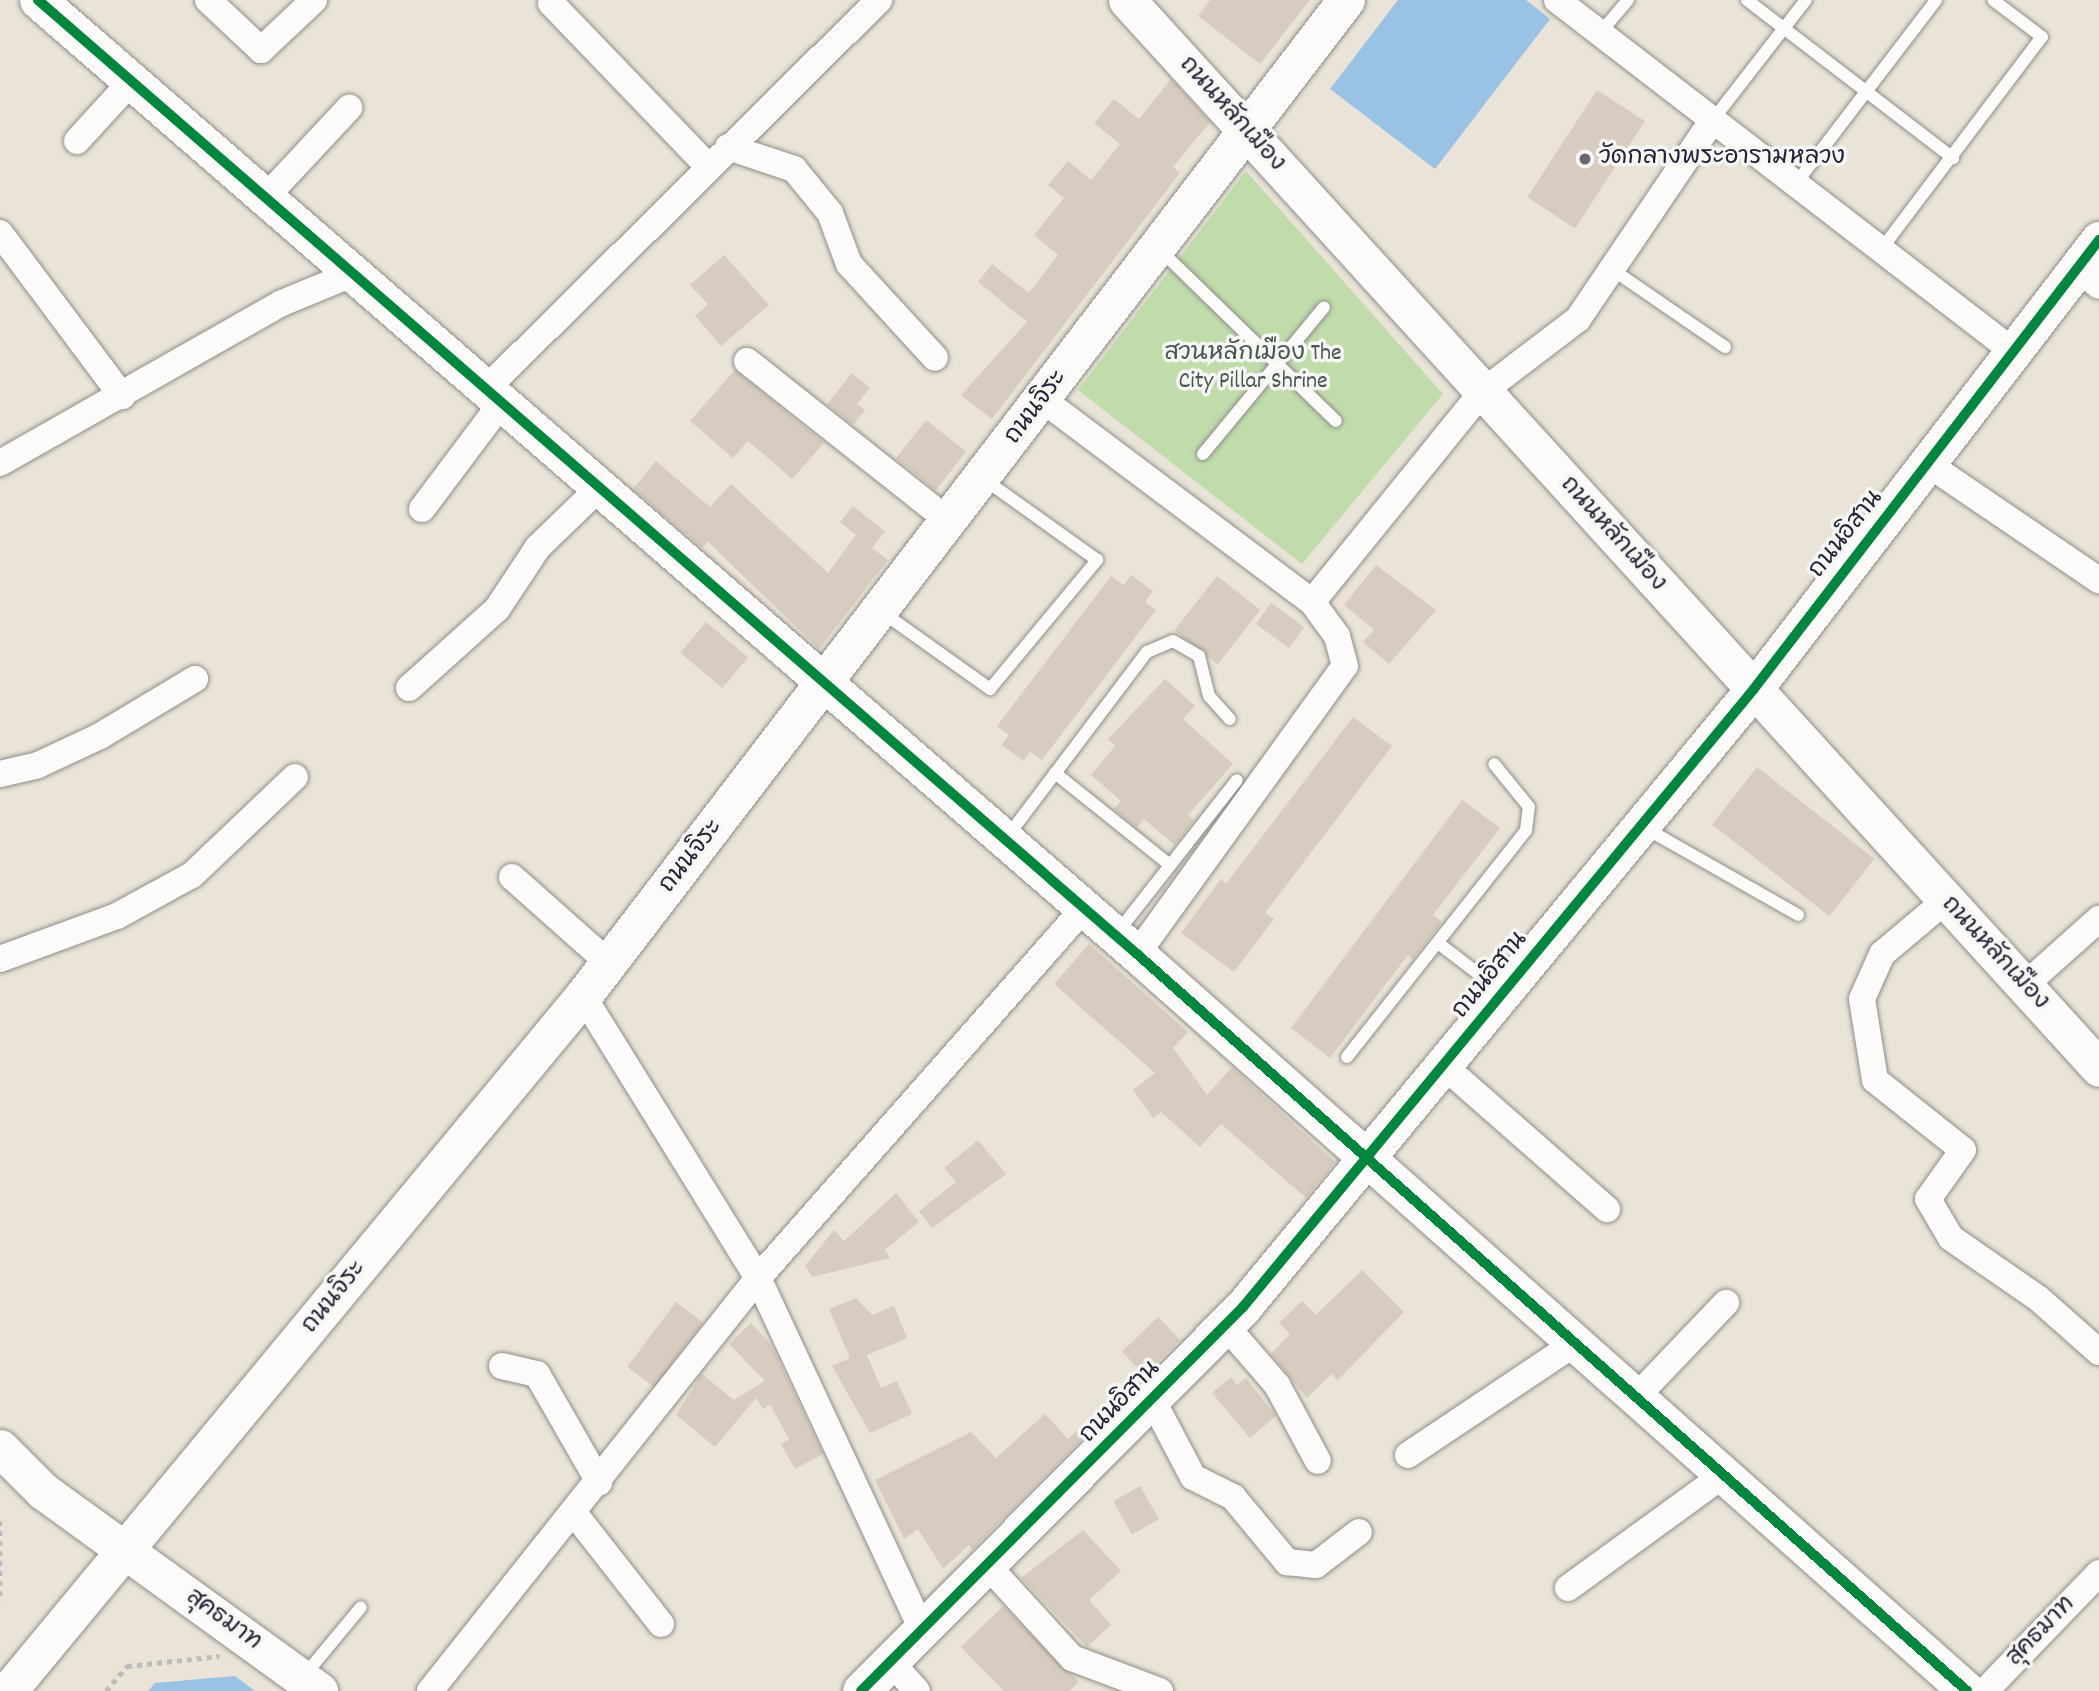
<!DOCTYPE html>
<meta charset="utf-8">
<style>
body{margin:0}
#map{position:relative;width:2099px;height:1691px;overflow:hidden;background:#e9e4d7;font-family:Dekko,"Playpen Sans Thai",sans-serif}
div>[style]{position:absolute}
.green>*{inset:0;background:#c0dcab}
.water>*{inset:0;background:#9ac2e4}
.building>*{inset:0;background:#d7ccbf;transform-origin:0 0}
.path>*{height:4.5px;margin-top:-2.25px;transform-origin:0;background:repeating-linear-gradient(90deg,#bdbcbc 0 5px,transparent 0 10px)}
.roads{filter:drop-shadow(0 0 2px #8f8d8a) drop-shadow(0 0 2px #8f8d8a)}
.lane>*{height:12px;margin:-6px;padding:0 6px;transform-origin:6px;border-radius:6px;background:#fcfbf9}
.street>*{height:26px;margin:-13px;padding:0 13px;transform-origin:13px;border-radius:13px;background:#fcfbf9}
.secondary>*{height:37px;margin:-18.5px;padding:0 18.5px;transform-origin:18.5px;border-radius:18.5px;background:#fcfbf9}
.cycleway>*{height:10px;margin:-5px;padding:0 5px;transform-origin:5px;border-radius:5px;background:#00873e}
.dots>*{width:19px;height:19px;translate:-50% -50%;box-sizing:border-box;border:4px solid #f6f6f2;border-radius:50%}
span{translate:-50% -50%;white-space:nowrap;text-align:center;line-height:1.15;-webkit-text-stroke:7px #f6f6f2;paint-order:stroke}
.street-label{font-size:24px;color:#22223b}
.poi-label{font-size:24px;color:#22223b}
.left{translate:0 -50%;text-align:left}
.park-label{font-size:24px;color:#475852}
</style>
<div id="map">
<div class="green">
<i style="clip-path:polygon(1246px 171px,1443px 394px,1302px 564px,1078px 390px)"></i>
</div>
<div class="water">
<i style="clip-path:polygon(1398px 0,1526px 0,1550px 19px,1435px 169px,1330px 89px)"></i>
<i style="clip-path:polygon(235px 1676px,255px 1691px,148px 1691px,155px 1683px)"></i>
</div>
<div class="building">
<i style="clip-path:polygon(1210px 0,1310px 0,1260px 64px,1198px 16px)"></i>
<i style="clip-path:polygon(1171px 79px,1210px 122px,1173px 167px,1180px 173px,992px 419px,961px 395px,1027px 322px,978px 282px,992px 264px,1029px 293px,1058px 255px,1034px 235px,1064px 198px,1048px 185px,1068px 161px,1091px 180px,1120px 144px,1094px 123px,1114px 99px,1139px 119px)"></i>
<i style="left:1597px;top:90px;width:57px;height:128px;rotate:33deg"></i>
<i style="clip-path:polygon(724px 255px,769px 305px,721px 346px,695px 316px,708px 304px,690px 285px)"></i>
<i style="clip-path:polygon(735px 370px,824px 443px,792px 479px,748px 441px,733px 458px,690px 421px)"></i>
<i style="clip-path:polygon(852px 373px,870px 388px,857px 404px,865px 410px,853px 425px,827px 404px)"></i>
<i style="left:926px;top:420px;width:51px;height:49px;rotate:38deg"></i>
<i style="clip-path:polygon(656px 461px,710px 507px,731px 484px,828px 573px,856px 535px,840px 522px,853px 506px,885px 531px,872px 548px,888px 560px,819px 649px,708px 542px,702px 548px,633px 489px)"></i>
<i style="clip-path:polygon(1376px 565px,1436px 610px,1389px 664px,1363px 642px,1374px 630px,1344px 605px)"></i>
<i style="clip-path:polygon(1131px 575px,1153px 591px,1145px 602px,1156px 610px,1042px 760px,1030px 752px,1023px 761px,1002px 745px,1009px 735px,997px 726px,1111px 576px,1124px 585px)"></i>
<i style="left:1217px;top:576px;width:55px;height:69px;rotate:38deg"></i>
<i style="left:1271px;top:603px;width:41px;height:26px;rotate:36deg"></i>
<i style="left:706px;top:622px;width:55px;height:40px;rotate:40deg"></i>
<i style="clip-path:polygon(1165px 679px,1195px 706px,1183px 719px,1233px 764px,1188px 815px,1194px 820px,1175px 845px,1144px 819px,1137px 828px,1114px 809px,1121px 801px,1091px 775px,1115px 746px,1108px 739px)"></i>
<i style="clip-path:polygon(1353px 717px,1392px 746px,1265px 913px,1274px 919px,1234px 972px,1181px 933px,1221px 879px,1226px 884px)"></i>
<i style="left:1757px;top:767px;width:149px;height:73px;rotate:38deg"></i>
<i style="clip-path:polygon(1462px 800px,1500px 828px,1433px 915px,1442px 922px,1413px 959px,1408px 955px,1330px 1058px,1291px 1028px)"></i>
<i style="clip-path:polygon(1089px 944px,1188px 1032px,1173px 1048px,1207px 1095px,1232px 1067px,1335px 1162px,1306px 1198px,1221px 1124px,1200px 1147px,1161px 1112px,1153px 1118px,1133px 1090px,1155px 1073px,1054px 984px)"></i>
<i style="clip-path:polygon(978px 1140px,1006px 1174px,932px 1228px,919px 1211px,956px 1182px,944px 1168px)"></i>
<i style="clip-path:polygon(896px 1193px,919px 1222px,885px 1250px,890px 1258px,812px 1277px,805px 1266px,834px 1230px,844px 1241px)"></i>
<i style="clip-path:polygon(1362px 1270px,1404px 1312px,1338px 1380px,1331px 1374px,1307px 1398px,1271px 1354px,1290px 1334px,1279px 1323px,1302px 1301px,1316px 1315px)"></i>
<i style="clip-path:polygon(856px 1298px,872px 1315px,894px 1306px,907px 1338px,867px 1355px,881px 1388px,897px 1381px,912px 1414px,870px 1433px,832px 1366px,850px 1358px,829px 1309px)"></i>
<i style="left:676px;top:1302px;width:34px;height:81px;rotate:37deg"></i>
<i style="left:1158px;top:1317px;width:32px;height:50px;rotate:46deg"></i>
<i style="clip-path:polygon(751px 1323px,771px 1344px,823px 1454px,795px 1469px,781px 1444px,789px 1439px,770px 1404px,763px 1409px,756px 1398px,715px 1447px,676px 1415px,702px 1374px,734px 1400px,765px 1381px,729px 1344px)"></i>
<i style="clip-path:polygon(1231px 1377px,1237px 1385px,1246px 1378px,1276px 1416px,1250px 1438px,1212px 1393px)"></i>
<i style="clip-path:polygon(1045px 1414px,1068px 1439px,1092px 1417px,1098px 1423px,972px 1550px,969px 1545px,943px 1569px,918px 1529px,904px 1539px,875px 1480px,971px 1432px,996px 1458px)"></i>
<i style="left:1140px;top:1486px;width:38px;height:31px;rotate:60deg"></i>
<i style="clip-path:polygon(1083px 1530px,1121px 1571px,1089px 1600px,1111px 1625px,1087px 1647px,1021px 1578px)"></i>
<i style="clip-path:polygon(1003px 1606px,1079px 1682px,1069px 1691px,1004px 1691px,961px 1647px)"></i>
</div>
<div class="path">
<i style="left:0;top:1521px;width:80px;rotate:90deg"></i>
<i style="left:106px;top:1691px;width:33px;rotate:-50deg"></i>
<i style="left:127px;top:1666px;width:93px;rotate:-6.2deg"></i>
</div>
<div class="roads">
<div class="lane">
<i style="left:1747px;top:0;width:260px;rotate:37.5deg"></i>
<i style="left:1600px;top:33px;width:43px;rotate:-49.7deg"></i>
<i style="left:1712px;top:121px;width:153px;rotate:-52.2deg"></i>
<i style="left:1797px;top:182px;width:229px;rotate:-52.6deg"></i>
<i style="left:1883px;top:247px;width:263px;rotate:-52.9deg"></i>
<i style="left:2042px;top:37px;width:61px;rotate:-142.9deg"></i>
<i style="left:1158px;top:248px;width:248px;rotate:44.2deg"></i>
<i style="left:1613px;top:270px;width:136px;rotate:34.5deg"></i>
<i style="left:1203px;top:454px;width:190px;rotate:-50.5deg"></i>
<i style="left:882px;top:612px;width:133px;rotate:35.5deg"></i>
<i style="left:990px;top:689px;width:168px;rotate:-50.3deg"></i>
<i style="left:1097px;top:560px;width:139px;rotate:-144.4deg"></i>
<i style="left:1055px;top:773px;width:147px;rotate:38.7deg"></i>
<i style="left:1645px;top:828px;width:176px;rotate:29.6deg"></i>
<i style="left:1007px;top:837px;width:232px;rotate:-52.9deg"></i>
<i style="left:1147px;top:652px;width:28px;rotate:-23deg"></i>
<i style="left:1173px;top:641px;width:30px;rotate:30deg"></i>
<i style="left:1199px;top:656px;width:41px;rotate:76deg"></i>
<i style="left:1209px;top:696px;width:31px;rotate:48deg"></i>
<i style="left:1117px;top:933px;width:194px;rotate:-51.9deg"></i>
<i style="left:1438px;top:943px;width:79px;rotate:37.3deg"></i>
<i style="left:1347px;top:1057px;width:289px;rotate:-51.7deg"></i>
<i style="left:1526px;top:830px;width:23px;rotate:-83deg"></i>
<i style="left:1529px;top:807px;width:55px;rotate:-129.1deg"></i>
<i style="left:304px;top:1676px;width:89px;rotate:-50.4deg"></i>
</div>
<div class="street">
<i style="left:208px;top:0;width:73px;rotate:43.3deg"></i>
<i style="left:261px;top:50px;width:73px;rotate:-43.3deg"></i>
<i style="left:1557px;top:0;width:577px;rotate:37.6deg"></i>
<i style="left:551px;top:3px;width:228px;rotate:46.1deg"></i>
<i style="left:77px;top:141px;width:79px;rotate:-47.6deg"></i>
<i style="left:728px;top:147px;width:70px;rotate:18.4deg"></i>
<i style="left:794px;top:169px;width:57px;rotate:50.7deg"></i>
<i style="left:830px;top:213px;width:54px;rotate:69.6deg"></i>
<i style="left:849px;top:264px;width:127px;rotate:47.5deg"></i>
<i style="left:264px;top:199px;width:125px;rotate:-47deg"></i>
<i style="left:0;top:233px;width:204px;rotate:53.2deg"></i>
<i style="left:2077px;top:268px;width:28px;rotate:39deg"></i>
<i style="left:747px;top:361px;width:259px;rotate:38.4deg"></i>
<i style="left:484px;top:391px;width:556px;rotate:-44.71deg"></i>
<i style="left:1043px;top:400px;width:336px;rotate:36.9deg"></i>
<i style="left:1312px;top:602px;width:269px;rotate:-51deg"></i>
<i style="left:1481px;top:393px;width:122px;rotate:-37.3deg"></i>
<i style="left:1578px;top:319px;width:239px;rotate:-55.9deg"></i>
<i style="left:0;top:463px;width:324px;rotate:-29.6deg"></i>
<i style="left:282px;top:303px;width:74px;rotate:-22.4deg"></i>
<i style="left:1928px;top:464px;width:207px;rotate:34.2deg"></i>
<i style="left:422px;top:509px;width:130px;rotate:-53.1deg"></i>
<i style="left:409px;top:688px;width:118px;rotate:-41.9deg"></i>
<i style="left:497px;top:609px;width:74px;rotate:-56.5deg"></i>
<i style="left:538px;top:547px;width:83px;rotate:-44deg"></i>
<i style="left:0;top:774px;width:39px;rotate:-13deg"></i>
<i style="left:38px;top:765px;width:68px;rotate:-25.1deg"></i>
<i style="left:100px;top:736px;width:111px;rotate:-31deg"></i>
<i style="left:512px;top:877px;width:130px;rotate:41.6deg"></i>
<i style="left:1945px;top:901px;width:82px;rotate:139.9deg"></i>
<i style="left:1882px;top:954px;width:49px;rotate:114deg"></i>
<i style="left:1862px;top:999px;width:82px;rotate:80.9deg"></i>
<i style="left:1875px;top:1080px;width:112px;rotate:38.5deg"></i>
<i style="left:1963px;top:1150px;width:60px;rotate:125.5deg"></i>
<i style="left:1928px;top:1199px;width:45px;rotate:59.5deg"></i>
<i style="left:1951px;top:1238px;width:107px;rotate:34.7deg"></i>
<i style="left:2039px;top:1299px;width:80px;rotate:41.5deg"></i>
<i style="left:1137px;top:954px;width:355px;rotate:-54.2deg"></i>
<i style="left:1345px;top:666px;width:31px;rotate:-105deg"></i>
<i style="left:1337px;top:636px;width:42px;rotate:-126.3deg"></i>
<i style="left:0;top:959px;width:125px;rotate:-20.2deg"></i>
<i style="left:117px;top:916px;width:85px;rotate:-28.7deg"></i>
<i style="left:192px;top:875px;width:142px;rotate:-43.6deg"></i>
<i style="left:2024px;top:986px;width:101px;rotate:-41.8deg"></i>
<i style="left:583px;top:996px;width:332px;rotate:58.2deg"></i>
<i style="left:758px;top:1278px;width:387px;rotate:65deg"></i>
<i style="left:1444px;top:1066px;width:217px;rotate:41.3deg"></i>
<i style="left:1226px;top:1326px;width:78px;rotate:49.2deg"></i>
<i style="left:1277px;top:1385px;width:86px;rotate:61.7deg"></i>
<i style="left:502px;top:1366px;width:36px;rotate:13deg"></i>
<i style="left:537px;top:1374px;width:125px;rotate:60.1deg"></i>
<i style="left:1637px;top:1396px;width:129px;rotate:-46.3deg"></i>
<i style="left:1153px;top:1401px;width:86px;rotate:62.2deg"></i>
<i style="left:1193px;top:1477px;width:45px;rotate:26.6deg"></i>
<i style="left:1233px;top:1497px;width:85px;rotate:50.3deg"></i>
<i style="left:1287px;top:1562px;width:29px;rotate:6deg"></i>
<i style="left:1316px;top:1565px;width:54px;rotate:-37.5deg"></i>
<i style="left:1408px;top:1455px;width:203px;rotate:-33.8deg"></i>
<i style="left:574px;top:1513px;width:141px;rotate:51.9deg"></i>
<i style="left:988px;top:1566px;width:125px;rotate:47.6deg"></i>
<i style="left:1072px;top:1658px;width:94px;rotate:20.6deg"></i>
<i style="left:1568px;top:1588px;width:194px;rotate:-36deg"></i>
<i style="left:890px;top:1661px;width:40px;rotate:48deg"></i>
<i style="left:430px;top:1691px;width:527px;rotate:-51.54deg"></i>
<i style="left:758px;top:1278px;width:491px;rotate:-48.6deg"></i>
<i style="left:1985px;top:1691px;width:164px;rotate:-46deg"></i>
</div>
<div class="secondary">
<i style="left:38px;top:0;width:1455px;rotate:40.96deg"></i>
<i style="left:1137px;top:954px;width:1110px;rotate:41.6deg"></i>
<i style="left:1127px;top:0;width:1444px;rotate:47.69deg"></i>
<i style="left:0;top:1448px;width:61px;rotate:45deg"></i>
<i style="left:43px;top:1491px;width:341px;rotate:35.9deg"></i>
<i style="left:8px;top:1691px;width:902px;rotate:-50.4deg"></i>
<i style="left:583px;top:996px;width:1255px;rotate:-52.55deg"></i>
<i style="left:861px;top:1691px;width:542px;rotate:-45.15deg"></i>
<i style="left:1243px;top:1307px;width:800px;rotate:-50.42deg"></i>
<i style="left:1753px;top:690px;width:568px;rotate:-52.44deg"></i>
</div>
</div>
<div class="cycleway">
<i style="left:38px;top:0;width:1455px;rotate:40.96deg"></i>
<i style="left:1137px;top:954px;width:1110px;rotate:41.6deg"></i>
<i style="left:861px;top:1691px;width:542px;rotate:-45.15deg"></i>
<i style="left:1243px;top:1307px;width:800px;rotate:-50.42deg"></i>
<i style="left:1753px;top:690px;width:568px;rotate:-52.44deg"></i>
</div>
<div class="dots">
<i style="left:1585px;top:159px;background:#686672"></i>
</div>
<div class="street-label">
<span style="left:1231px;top:115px;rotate:48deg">ถนนหลักเมือง</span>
<span style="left:1037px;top:408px;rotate:-53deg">ถนนจิระ</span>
<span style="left:1612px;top:535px;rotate:48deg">ถนนหลักเมือง</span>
<span style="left:1847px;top:535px;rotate:-52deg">ถนนอิสาน</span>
<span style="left:692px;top:857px;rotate:-52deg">ถนนจิระ</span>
<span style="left:1994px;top:954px;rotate:47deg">ถนนหลักเมือง</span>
<span style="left:1491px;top:976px;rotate:-51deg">ถนนอิสาน</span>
<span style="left:335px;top:1298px;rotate:-51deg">ถนนจิระ</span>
<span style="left:1121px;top:1403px;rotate:-46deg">ถนนอิสาน</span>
<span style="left:223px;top:1621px;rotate:36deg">สุคธมาท</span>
<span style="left:2042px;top:1632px;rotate:-46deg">สุคธมาท</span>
</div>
<div class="poi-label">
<span class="left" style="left:1599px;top:159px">วัดกลางพระอารามหลวง</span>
</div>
<div class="park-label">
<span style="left:1253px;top:369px">สวนหลักเมือง The<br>City Pillar Shrine</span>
</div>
</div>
